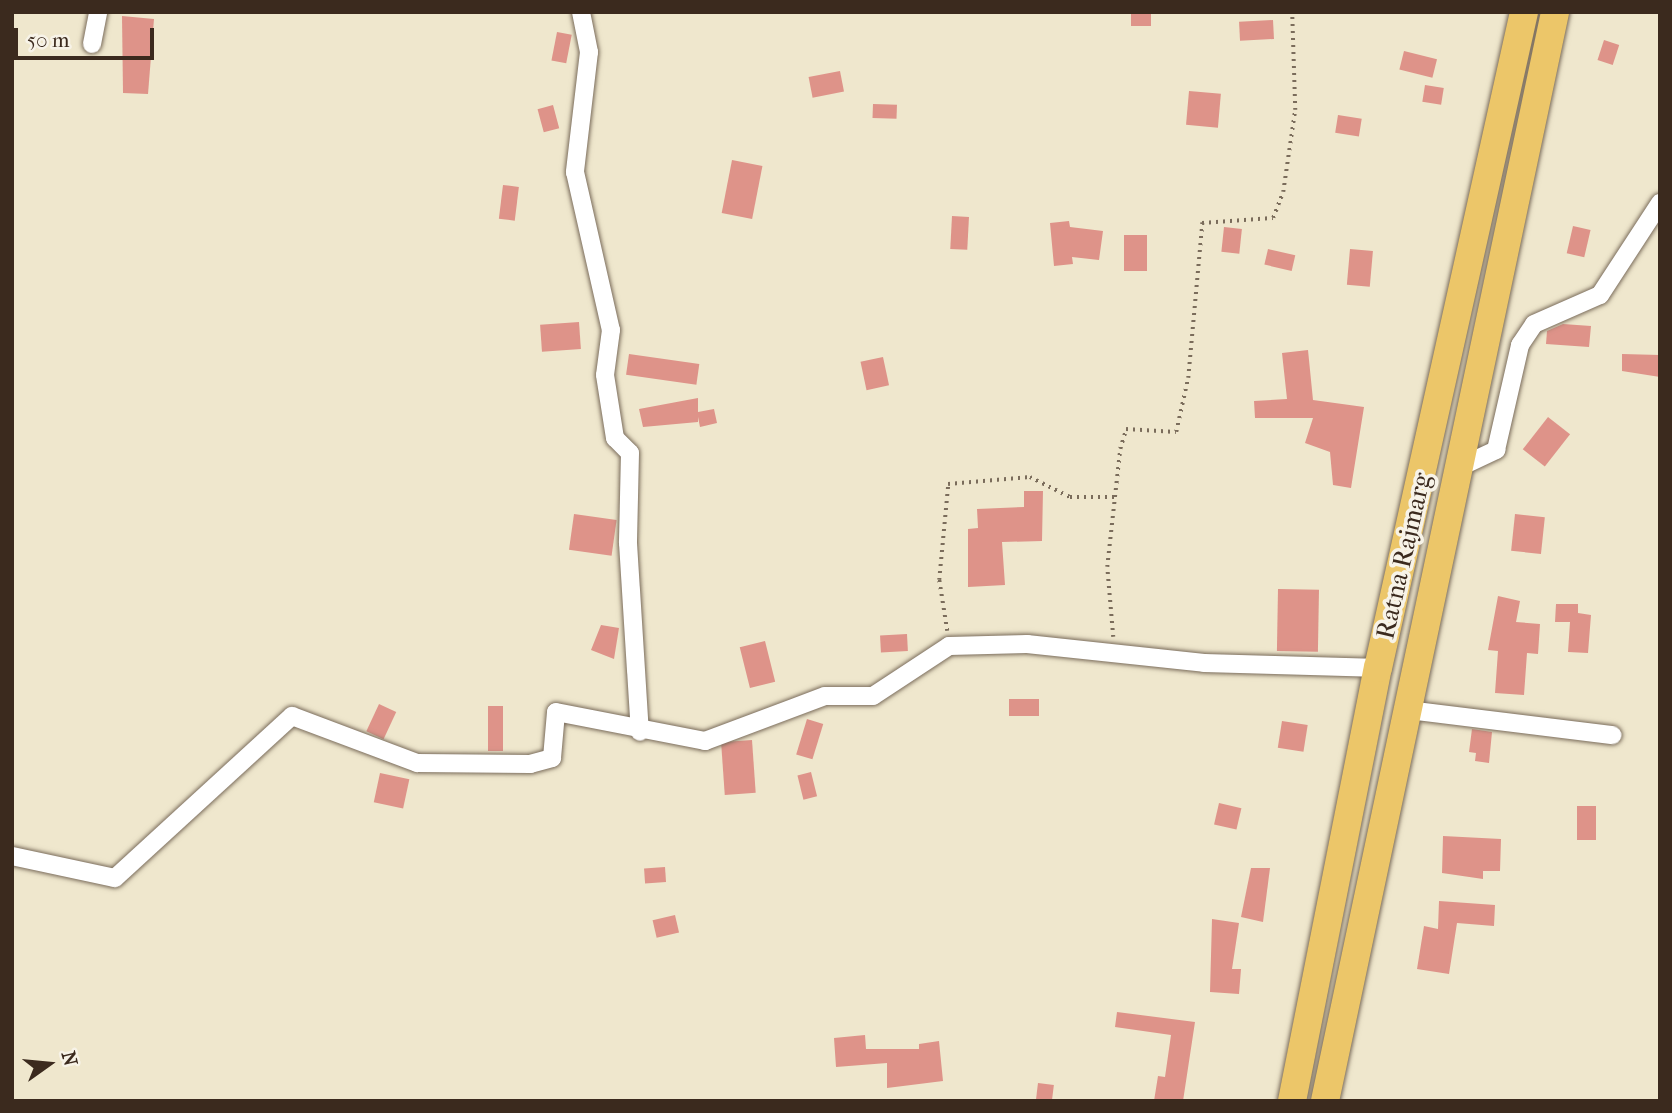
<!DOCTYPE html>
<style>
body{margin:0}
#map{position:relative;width:1672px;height:1113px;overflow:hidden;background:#efe7cd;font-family:"IM FELL French Canon",serif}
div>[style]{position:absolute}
.building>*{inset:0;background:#de9389;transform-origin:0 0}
.path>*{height:3.5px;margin-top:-1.75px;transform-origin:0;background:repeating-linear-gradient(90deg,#7a6c5b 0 2px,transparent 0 7px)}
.roads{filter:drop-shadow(0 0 2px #7a6c5b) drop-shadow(0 0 2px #7a6c5b)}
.minor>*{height:18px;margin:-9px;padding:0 9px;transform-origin:9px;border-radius:9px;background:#fff}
.primary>*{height:28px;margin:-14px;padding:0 14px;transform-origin:14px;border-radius:14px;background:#ecc669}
span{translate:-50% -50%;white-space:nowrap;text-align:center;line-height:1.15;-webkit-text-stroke:7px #f7f3e8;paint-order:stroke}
.street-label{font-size:26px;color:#3b2a1e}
.frame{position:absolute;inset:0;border:14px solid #3b2a1e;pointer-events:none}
.north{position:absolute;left:14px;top:1029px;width:70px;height:70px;-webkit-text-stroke:5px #f7f3e8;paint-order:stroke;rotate:75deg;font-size:19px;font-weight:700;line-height:28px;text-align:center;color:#3b2a1e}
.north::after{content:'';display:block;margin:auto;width:24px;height:32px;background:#3b2a1e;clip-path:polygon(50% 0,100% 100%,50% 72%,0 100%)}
.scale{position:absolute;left:14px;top:28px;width:140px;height:32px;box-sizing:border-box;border:4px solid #3b2a1e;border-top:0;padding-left:9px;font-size:21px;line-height:24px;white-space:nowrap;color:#3b2a1e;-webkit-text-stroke:5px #f7f3e8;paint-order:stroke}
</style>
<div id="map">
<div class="building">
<i style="left:1131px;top:12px;width:20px;height:14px"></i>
<i style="clip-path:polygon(122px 16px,154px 19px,148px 94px,123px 93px)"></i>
<i style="left:1273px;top:20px;width:19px;height:34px;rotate:87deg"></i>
<i style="left:557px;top:32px;width:15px;height:29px;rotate:11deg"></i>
<i style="left:1604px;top:40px;width:16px;height:21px;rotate:18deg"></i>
<i style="left:1404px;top:51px;width:34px;height:19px;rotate:14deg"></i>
<i style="left:840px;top:71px;width:21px;height:32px;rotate:79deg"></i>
<i style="left:1425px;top:85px;width:19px;height:17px;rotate:9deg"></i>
<i style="left:1189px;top:91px;width:32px;height:34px;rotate:5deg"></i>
<i style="left:873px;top:104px;width:24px;height:14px;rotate:2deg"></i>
<i style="left:553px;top:105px;width:24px;height:16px;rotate:75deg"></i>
<i style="left:1338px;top:115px;width:24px;height:18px;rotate:9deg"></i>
<i style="left:732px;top:160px;width:31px;height:54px;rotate:11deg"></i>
<i style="left:503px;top:185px;width:16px;height:34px;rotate:7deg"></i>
<i style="left:952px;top:216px;width:17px;height:33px;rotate:3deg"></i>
<i style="clip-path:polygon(1069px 221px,1070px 227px,1103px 231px,1099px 260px,1072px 257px,1073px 264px,1054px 266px,1050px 223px)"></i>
<i style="left:1573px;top:226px;width:18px;height:28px;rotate:13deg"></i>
<i style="left:1224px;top:227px;width:18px;height:25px;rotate:6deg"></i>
<i style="left:1124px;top:235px;width:23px;height:36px"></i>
<i style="left:1268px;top:249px;width:28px;height:16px;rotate:13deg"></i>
<i style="left:1350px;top:249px;width:23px;height:36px;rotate:5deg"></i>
<i style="left:579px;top:322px;width:27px;height:39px;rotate:86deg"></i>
<i style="clip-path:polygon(1563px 324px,1591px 326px,1589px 347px,1546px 344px,1547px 331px)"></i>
<i style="clip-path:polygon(1308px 350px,1313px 400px,1364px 407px,1351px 488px,1333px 485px,1330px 452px,1305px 443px,1313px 418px,1255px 418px,1254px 401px,1287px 399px,1282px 353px)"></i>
<i style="left:629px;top:354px;width:71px;height:21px;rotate:8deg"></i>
<i style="clip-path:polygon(1622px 354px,1660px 355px,1660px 377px,1622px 371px)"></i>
<i style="left:883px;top:357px;width:29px;height:23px;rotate:78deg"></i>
<i style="clip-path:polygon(698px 398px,698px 412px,714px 409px,717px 423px,700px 427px,698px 417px,698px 422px,643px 427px,639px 409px)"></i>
<i style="left:1548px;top:417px;width:28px;height:41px;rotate:38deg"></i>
<i style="clip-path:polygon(1024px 491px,1043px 491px,1042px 541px,1002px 542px,1005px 585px,968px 587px,968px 529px,978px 528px,977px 509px,1024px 507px)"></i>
<i style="left:574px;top:514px;width:43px;height:36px;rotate:8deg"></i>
<i style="left:1515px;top:514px;width:30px;height:37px;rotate:6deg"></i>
<i style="left:1278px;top:589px;width:41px;height:62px;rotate:1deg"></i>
<i style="clip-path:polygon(1498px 596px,1520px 601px,1516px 622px,1540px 624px,1538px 654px,1527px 653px,1524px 695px,1495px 693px,1498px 651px,1488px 650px)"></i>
<i style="clip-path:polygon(1556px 604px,1578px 604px,1578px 613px,1591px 615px,1588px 653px,1568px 652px,1570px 622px,1555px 622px)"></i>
<i style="clip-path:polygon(601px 625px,619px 628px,614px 659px,591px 650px)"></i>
<i style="left:907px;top:634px;width:17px;height:27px;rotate:87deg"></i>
<i style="left:765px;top:641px;width:42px;height:26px;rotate:76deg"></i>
<i style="left:1039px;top:699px;width:17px;height:30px;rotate:90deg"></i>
<i style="left:379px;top:704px;width:19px;height:30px;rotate:25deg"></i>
<i style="left:488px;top:706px;width:15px;height:45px"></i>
<i style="left:807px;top:719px;width:17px;height:37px;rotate:17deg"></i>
<i style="left:1282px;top:721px;width:26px;height:27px;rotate:9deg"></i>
<i style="clip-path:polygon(1472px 729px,1492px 732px,1489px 763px,1475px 761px,1476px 753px,1469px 752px)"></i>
<i style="left:752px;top:740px;width:53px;height:31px;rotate:86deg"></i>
<i style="left:811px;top:772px;width:25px;height:14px;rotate:76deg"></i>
<i style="left:380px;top:773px;width:30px;height:30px;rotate:12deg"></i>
<i style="left:1219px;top:803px;width:23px;height:22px;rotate:13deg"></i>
<i style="left:1577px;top:806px;width:19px;height:34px"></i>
<i style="clip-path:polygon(1443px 836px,1501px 839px,1500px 871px,1483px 871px,1483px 879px,1442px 873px)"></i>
<i style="left:665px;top:867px;width:15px;height:21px;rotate:86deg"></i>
<i style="clip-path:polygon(1251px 868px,1270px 868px,1263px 922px,1241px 917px)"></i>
<i style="clip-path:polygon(1439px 901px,1495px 905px,1494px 926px,1457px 923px,1449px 974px,1417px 969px,1424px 926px,1438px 929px)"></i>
<i style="left:675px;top:915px;width:18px;height:23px;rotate:77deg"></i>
<i style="clip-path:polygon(1212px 919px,1239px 923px,1232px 969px,1241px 969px,1239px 994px,1210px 992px)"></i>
<i style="clip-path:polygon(1117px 1012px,1195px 1022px,1183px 1101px,1154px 1101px,1158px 1076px,1165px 1077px,1171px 1035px,1115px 1027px)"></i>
<i style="clip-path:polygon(865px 1035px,866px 1049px,919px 1049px,919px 1044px,939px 1041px,943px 1081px,887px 1088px,887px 1063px,836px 1067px,834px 1038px)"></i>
<i style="left:1038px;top:1083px;width:16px;height:16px;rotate:7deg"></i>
</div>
<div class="path">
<i style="left:947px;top:631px;width:52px;rotate:-98.9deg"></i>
<i style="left:939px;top:580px;width:96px;rotate:-84.6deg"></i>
<i style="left:948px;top:484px;width:82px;rotate:-4.9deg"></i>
<i style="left:1030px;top:477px;width:45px;rotate:26.6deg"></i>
<i style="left:1070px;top:497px;width:45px"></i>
<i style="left:1113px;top:637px;width:70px;rotate:-94.9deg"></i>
<i style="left:1107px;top:567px;width:119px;rotate:-83.7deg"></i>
<i style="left:1120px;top:449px;width:21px;rotate:-73deg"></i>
<i style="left:1126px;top:429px;width:50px;rotate:3.4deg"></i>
<i style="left:1176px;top:432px;width:55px;rotate:-77.5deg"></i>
<i style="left:1188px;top:378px;width:156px;rotate:-84.8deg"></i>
<i style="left:1202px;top:223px;width:71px;rotate:-4deg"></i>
<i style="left:1273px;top:218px;width:28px;rotate:-69deg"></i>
<i style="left:1283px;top:192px;width:83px;rotate:-81.7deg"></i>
<i style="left:1295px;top:110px;width:98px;rotate:-91.8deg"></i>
</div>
<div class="roads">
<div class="minor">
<i style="left:581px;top:12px;width:41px;rotate:78.7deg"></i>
<i style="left:589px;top:52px;width:121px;rotate:96.7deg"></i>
<i style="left:575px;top:172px;width:162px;rotate:77.2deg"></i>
<i style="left:611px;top:330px;width:45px;rotate:97.6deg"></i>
<i style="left:605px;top:375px;width:64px;rotate:81deg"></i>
<i style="left:615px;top:438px;width:21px;rotate:45deg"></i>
<i style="left:630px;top:453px;width:90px;rotate:91.3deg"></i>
<i style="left:628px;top:543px;width:189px;rotate:86.4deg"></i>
<i style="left:92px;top:44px;width:33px;rotate:-79deg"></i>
<i style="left:1462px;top:466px;width:38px;rotate:-25deg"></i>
<i style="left:1496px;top:450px;width:108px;rotate:-77.1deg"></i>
<i style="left:1520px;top:345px;width:25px;rotate:-56deg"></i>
<i style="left:1534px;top:324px;width:72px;rotate:-23.7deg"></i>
<i style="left:1600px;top:295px;width:110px;rotate:-56.9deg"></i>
<i style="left:1408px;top:710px;width:206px;rotate:7deg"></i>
<i style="left:12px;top:856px;width:105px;rotate:12.1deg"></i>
<i style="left:115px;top:878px;width:240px;rotate:-42.5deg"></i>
<i style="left:292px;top:716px;width:134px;rotate:20.6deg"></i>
<i style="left:417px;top:763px;width:113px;rotate:0.5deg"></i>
<i style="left:530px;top:764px;width:23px;rotate:-15deg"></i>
<i style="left:552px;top:758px;width:46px;rotate:-85deg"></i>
<i style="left:556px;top:712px;width:152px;rotate:11deg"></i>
<i style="left:705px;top:741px;width:128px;rotate:-20.6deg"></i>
<i style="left:825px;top:696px;width:48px"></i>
<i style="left:873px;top:696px;width:91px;rotate:-33.3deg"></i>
<i style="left:949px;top:646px;width:78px;rotate:-1.5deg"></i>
<i style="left:1027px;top:644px;width:178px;rotate:6.1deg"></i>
<i style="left:1204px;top:663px;width:174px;rotate:1.6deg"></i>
</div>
<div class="primary">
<i style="left:1292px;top:1101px;width:441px;rotate:-78.8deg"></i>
<i style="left:1378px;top:668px;width:672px;rotate:-77.45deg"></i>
<i style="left:1325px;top:1101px;width:1113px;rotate:-78.07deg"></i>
</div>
</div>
<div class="street-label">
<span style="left:1404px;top:556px;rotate:-77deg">Ratna Rajmarg</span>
</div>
<div class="frame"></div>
<div class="north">N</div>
<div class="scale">50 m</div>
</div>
